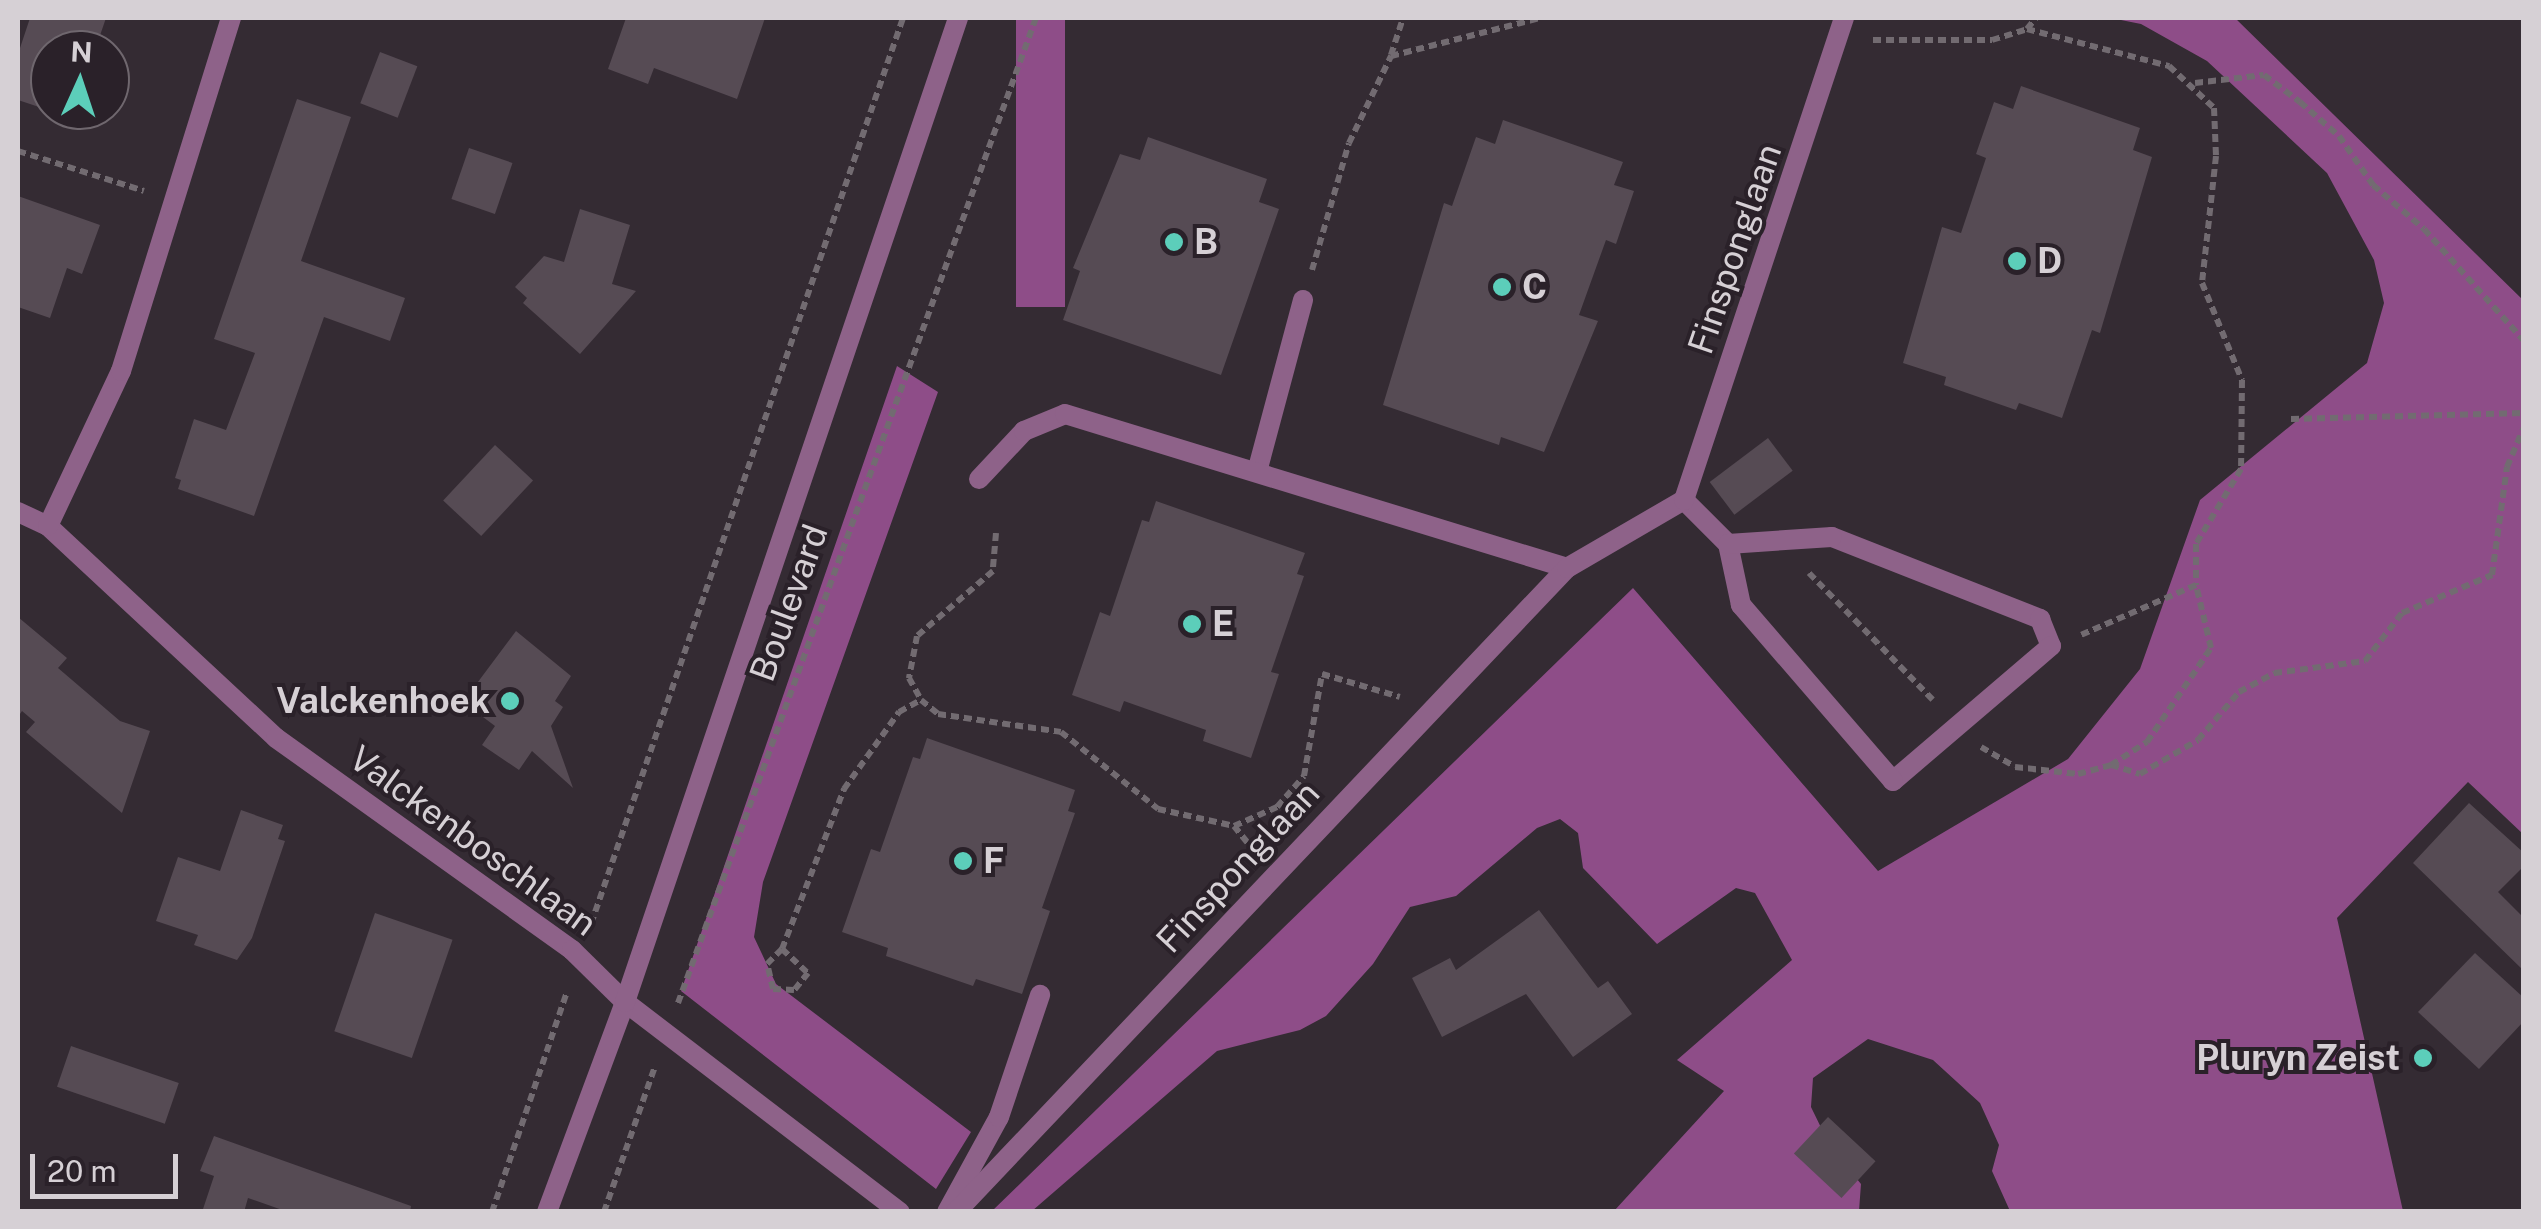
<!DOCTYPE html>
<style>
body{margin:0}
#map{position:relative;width:2541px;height:1229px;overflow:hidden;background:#342b33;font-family:"Public Sans",sans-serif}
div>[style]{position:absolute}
.forest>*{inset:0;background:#8e4d88;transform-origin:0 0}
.building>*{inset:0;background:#564b54;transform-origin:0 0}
.path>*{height:6px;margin-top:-3px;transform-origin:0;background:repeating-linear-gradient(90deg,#726b71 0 8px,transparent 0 13px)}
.service>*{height:20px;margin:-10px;padding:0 10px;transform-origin:10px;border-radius:10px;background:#8e6289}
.minor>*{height:20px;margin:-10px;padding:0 10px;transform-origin:10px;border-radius:10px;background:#8e6289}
.tertiary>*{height:20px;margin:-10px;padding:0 10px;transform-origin:10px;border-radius:10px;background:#8e6289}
.dots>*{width:28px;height:28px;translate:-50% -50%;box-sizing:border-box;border:5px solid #2a2129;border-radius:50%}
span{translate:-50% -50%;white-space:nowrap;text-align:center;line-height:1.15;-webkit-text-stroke:8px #2a2129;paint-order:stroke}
.poi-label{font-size:35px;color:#d6d0d5;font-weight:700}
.left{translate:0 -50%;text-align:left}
.right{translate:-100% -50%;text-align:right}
.street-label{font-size:35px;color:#d6d0d5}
.frame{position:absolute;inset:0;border:20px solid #d6d0d5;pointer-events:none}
.north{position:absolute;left:30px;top:30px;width:100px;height:100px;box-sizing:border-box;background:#2a2129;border:2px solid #6f676e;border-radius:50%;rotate:3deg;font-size:28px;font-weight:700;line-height:40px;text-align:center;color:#d6d0d5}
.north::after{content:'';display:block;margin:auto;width:35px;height:45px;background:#5cceba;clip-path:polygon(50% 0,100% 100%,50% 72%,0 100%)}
.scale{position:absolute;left:30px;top:1154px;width:148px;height:45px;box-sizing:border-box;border:5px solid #d6d0d5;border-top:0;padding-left:12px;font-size:30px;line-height:35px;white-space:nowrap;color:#d6d0d5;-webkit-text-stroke:8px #2a2129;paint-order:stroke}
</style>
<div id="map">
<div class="forest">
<i style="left:1016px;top:18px;width:49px;height:289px"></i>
<i style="clip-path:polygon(2111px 18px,2235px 18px,2523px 300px,2523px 834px,2468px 782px,2337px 918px,2403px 1211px,2010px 1211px,1992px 1171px,1999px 1145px,1980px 1103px,1933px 1060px,1868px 1039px,1813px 1078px,1811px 1107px,1830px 1146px,1861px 1184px,1859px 1211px,1614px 1211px,1724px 1091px,1677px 1060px,1792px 960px,1755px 893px,1736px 888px,1657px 944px,1583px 868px,1578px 833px,1560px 819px,1537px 828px,1456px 896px,1410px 907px,1373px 964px,1326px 1016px,1300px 1030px,1217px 1051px,1032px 1211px,991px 1212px,1633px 588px,1878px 871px,2068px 759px,2140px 669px,2200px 500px,2367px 363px,2384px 303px,2374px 260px,2327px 173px,2207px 61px,2141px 24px)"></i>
<i style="clip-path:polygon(897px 366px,938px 392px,763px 882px,754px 937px,776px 984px,971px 1132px,936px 1189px,681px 991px)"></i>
</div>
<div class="building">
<i style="clip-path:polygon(30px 18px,106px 18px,95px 50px,50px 50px,50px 110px,75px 110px,72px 118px,18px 100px,18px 54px)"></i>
<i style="clip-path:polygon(626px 18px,765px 18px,737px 99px,654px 68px,648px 84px,608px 69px)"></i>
<i style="left:380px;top:52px;width:40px;height:55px;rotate:21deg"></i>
<i style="clip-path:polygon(2021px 86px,2140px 128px,2133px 150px,2152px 157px,2100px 333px,2092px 330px,2062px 418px,2019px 403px,2016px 410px,1944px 385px,1946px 377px,1903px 363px,1942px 227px,1961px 233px,1986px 158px,1976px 154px,1994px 102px,2013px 109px)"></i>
<i style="clip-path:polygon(297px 99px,351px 117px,301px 261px,405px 298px,390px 341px,324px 317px,254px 516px,178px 489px,181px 480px,175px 478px,194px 419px,226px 430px,255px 353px,214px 339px)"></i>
<i style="clip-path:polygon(1503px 120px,1623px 162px,1614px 185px,1634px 191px,1616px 244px,1606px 240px,1579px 315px,1598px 321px,1544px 452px,1501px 437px,1499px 445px,1383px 405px,1444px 203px,1452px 206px,1476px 137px,1495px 144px)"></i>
<i style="clip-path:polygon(1148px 137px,1267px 179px,1259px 202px,1279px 209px,1221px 375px,1063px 320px,1080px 271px,1073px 268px,1120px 154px,1140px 160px)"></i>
<i style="left:469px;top:148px;width:46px;height:54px;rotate:19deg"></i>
<i style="clip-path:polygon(18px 196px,100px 225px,82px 274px,67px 268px,50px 318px,18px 307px)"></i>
<i style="clip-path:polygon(580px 209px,630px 225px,612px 284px,636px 291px,580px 354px,523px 303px,527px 298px,515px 287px,544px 256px,564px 262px)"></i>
<i style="left:1768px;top:438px;width:41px;height:73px;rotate:53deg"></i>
<i style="left:495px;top:445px;width:52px;height:76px;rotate:43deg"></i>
<i style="clip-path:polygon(1156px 501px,1305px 553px,1297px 574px,1304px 576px,1271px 672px,1279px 674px,1251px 758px,1203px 741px,1206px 730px,1124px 701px,1120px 712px,1072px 695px,1100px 612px,1110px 616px,1142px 520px,1149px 522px)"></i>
<i style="clip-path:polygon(18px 617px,67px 658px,58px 668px,120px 721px,150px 731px,122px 813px,26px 732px,35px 722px,22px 711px,18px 717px)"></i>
<i style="clip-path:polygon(516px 631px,571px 676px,555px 701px,563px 707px,551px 726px,573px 788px,532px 751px,519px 770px,482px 745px,495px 726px,463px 702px)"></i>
<i style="clip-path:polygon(927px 738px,1075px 790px,1068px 811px,1075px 813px,1042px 908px,1050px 911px,1022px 994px,976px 979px,973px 986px,886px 956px,888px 948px,842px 932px,871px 849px,880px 852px,913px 757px,920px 759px)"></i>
<i style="clip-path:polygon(2469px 803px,2524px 853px,2524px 866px,2498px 892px,2524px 918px,2524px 971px,2413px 863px)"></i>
<i style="clip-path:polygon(241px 810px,283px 825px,278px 839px,285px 841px,252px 938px,237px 960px,194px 945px,198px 935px,156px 921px,178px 857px,220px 871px)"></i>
<i style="clip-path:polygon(1539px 910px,1598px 988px,1608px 981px,1632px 1014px,1573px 1057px,1526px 994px,1442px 1037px,1412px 978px,1450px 958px,1456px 970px)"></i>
<i style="left:375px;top:913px;width:82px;height:125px;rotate:19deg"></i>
<i style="clip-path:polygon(2475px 953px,2524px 998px,2524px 1021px,2479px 1069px,2418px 1012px)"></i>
<i style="left:71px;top:1046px;width:114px;height:43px;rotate:19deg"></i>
<i style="left:1828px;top:1117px;width:65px;height:50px;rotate:43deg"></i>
<i style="clip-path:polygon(214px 1136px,411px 1206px,410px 1212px,288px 1212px,248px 1198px,244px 1212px,202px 1212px,214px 1176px,200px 1171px)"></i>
</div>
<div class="path">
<i style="left:2027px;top:29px;width:147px;rotate:14.6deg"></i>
<i style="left:2169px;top:66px;width:62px;rotate:43deg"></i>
<i style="left:2214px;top:108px;width:48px;rotate:87.6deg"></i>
<i style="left:2216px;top:156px;width:128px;rotate:96.3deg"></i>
<i style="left:2202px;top:283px;width:105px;rotate:67.6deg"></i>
<i style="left:2242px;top:380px;width:89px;rotate:90.6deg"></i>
<i style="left:2241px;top:469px;width:87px;rotate:121deg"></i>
<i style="left:2196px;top:544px;width:41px;rotate:90deg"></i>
<i style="left:2196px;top:585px;width:125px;rotate:156.5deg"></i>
<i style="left:1873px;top:40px;width:119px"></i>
<i style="left:1992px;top:40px;width:37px;rotate:-17deg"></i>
<i style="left:2027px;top:29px;width:14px;rotate:-51deg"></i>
<i style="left:1391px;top:55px;width:39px;rotate:-72deg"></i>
<i style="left:2195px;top:83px;width:69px;rotate:-6.6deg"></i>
<i style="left:2264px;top:75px;width:45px;rotate:36.9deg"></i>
<i style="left:2300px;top:102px;width:52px;rotate:41.1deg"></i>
<i style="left:2339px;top:136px;width:60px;rotate:55.2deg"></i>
<i style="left:2373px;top:185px;width:67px;rotate:40.8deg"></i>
<i style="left:2424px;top:229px;width:150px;rotate:48.2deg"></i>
<i style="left:18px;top:151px;width:132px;rotate:17.6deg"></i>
<i style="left:1312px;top:270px;width:132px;rotate:-73.8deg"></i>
<i style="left:1349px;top:143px;width:97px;rotate:-64.2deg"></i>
<i style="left:1391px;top:56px;width:154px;rotate:-14.3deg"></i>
<i style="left:2291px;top:419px;width:233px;rotate:-1.5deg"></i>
<i style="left:996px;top:533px;width:38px;rotate:95deg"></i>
<i style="left:993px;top:571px;width:100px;rotate:139.5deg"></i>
<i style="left:917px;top:636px;width:43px;rotate:100.8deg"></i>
<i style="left:909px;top:678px;width:25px;rotate:61deg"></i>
<i style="left:921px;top:700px;width:22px;rotate:39deg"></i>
<i style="left:938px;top:714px;width:124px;rotate:8.3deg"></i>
<i style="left:1061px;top:732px;width:124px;rotate:38.4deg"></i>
<i style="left:1158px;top:809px;width:78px;rotate:12.6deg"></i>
<i style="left:1234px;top:826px;width:47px;rotate:-23.8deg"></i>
<i style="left:1277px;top:807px;width:41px;rotate:-48.9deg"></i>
<i style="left:1304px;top:776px;width:104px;rotate:-80deg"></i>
<i style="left:1322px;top:674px;width:81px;rotate:16.4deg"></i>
<i style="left:1809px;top:573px;width:177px;rotate:45.7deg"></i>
<i style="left:1981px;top:747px;width:39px;rotate:30deg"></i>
<i style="left:2015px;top:767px;width:63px;rotate:6.3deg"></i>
<i style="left:2078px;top:774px;width:34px;rotate:-15deg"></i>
<i style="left:2111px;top:765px;width:43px;rotate:-32.6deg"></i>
<i style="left:2147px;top:742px;width:114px;rotate:-55.8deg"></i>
<i style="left:2211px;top:648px;width:65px;rotate:-103.4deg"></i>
<i style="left:2111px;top:765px;width:30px;rotate:17deg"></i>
<i style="left:2140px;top:774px;width:67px;rotate:-30.4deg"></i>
<i style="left:2198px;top:740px;width:63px;rotate:-49.5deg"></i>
<i style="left:2239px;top:692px;width:40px;rotate:-28deg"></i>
<i style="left:2274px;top:673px;width:92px;rotate:-7.5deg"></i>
<i style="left:2365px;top:661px;width:61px;rotate:-52.4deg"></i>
<i style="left:2402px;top:613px;width:98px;rotate:-22.9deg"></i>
<i style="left:2492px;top:575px;width:109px;rotate:-82.1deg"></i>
<i style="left:2507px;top:467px;width:43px;rotate:-67deg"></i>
<i style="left:1234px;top:826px;width:28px;rotate:51deg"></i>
<i style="left:591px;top:924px;width:958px;rotate:-71deg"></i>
<i style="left:782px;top:949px;width:35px;rotate:43deg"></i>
<i style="left:808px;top:973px;width:22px;rotate:129deg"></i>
<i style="left:794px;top:990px;width:21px;rotate:-177deg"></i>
<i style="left:773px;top:989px;width:26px;rotate:-103deg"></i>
<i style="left:767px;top:964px;width:21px;rotate:-45deg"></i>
<i style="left:782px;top:949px;width:172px;rotate:-68.8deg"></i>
<i style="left:844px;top:789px;width:95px;rotate:-54.5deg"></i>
<i style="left:899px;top:712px;width:25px;rotate:-29deg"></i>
<i style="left:678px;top:1003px;width:1048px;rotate:-70.03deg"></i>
<i style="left:492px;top:1212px;width:232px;rotate:-71.2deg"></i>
<i style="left:604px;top:1212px;width:155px;rotate:-70.7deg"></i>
</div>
<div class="service">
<i style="left:1258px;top:468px;width:174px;rotate:-75deg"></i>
<i style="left:1684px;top:500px;width:62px;rotate:45deg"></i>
<i style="left:1832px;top:537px;width:224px;rotate:21.5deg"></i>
<i style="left:2040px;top:619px;width:29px;rotate:68deg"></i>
<i style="left:2051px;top:646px;width:208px;rotate:139.5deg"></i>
<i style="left:1893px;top:781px;width:233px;rotate:-130.8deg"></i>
<i style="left:1741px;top:605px;width:62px;rotate:-102deg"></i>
<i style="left:1728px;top:544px;width:104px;rotate:-3.9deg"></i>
<i style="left:947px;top:1212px;width:108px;rotate:-61.3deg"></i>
<i style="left:999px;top:1117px;width:129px;rotate:-71.4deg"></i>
</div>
<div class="minor">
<i style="left:979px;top:479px;width:66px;rotate:-46.8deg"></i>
<i style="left:1024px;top:431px;width:44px;rotate:-22.5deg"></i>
<i style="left:1065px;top:414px;width:525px;rotate:17.05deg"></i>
<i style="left:18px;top:512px;width:33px;rotate:25deg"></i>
<i style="left:48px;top:526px;width:311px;rotate:42.9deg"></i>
<i style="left:276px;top:738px;width:364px;rotate:35.6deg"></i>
<i style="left:572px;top:950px;width:74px;rotate:44.5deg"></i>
<i style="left:625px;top:1002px;width:346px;rotate:37.4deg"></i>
<i style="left:48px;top:526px;width:171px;rotate:-64.8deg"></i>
<i style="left:121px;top:371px;width:370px;rotate:-72.7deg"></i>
<i style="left:956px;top:1212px;width:888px;rotate:-46.51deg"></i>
<i style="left:1567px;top:568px;width:135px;rotate:-30.2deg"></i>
<i style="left:1684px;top:500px;width:508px;rotate:-71.64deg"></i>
</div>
<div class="tertiary">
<i style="left:547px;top:1212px;width:224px;rotate:-69.6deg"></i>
<i style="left:625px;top:1002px;width:1039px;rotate:-71.3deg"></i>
</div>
<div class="dots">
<i style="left:1174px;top:242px;background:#5cceba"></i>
<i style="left:2017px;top:261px;background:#5cceba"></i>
<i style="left:1502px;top:287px;background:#5cceba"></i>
<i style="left:1192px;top:624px;background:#5cceba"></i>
<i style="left:510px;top:701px;background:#5cceba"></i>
<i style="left:963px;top:861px;background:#5cceba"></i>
<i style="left:2423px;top:1058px;background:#5cceba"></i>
</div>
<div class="poi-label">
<span class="left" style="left:1194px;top:242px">B</span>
<span class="left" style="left:2037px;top:261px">D</span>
<span class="left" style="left:1522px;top:287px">C</span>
<span class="left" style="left:1212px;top:624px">E</span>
<span class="right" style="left:490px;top:701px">Valckenhoek</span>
<span class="left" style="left:983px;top:861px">F</span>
<span class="right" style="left:2400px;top:1058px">Pluryn Zeist</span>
</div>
<div class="street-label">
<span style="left:1735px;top:249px;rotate:-71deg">Finsponglaan</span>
<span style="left:789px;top:603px;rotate:-70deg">Boulevard</span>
<span style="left:473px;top:841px;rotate:36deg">Valckenboschlaan</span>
<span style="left:1238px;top:867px;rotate:-47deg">Finsponglaan</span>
</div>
<div class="frame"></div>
<div class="north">N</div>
<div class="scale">20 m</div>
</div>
